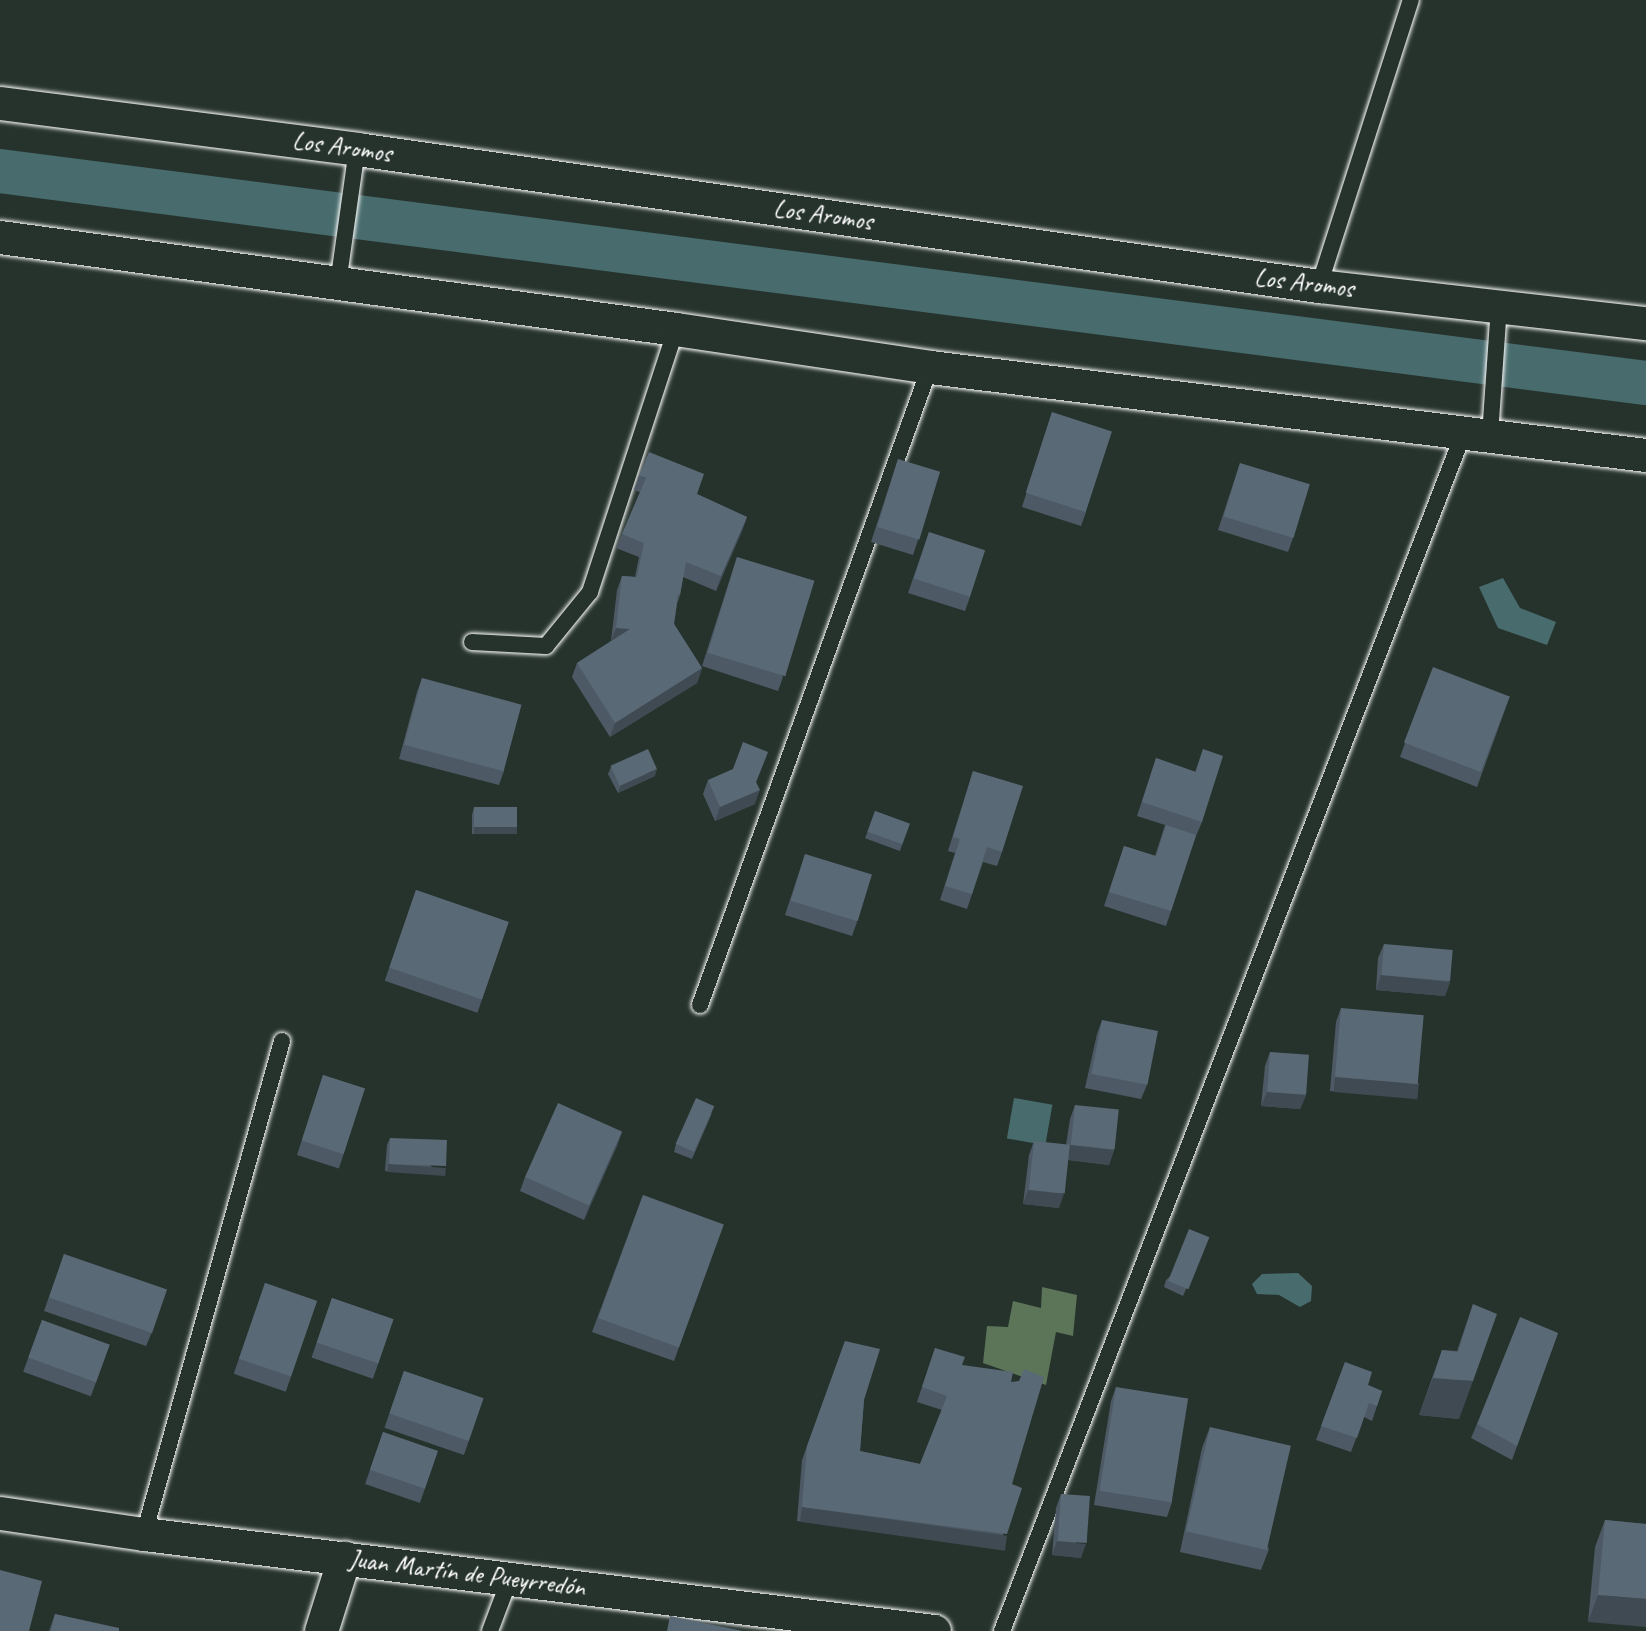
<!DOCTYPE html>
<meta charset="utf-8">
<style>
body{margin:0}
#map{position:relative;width:1646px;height:1631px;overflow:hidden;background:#26332d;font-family:Caveat,sans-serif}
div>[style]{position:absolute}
.green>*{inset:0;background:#5c7458}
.water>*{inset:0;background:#486c6d;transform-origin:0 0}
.canal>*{height:44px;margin:-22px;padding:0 22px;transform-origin:22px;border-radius:22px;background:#486c6d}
.roads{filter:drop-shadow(0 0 2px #fff) drop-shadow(0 0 2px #fff)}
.service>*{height:16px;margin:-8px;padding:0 8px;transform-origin:8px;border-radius:8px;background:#26332d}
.minor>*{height:33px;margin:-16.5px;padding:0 16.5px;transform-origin:16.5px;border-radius:16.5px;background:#26332d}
.secondary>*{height:33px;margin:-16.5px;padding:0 16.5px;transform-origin:16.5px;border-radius:16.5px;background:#26332d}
.wall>*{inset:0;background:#4d5a65;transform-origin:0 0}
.shaded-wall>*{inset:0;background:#3f4a53;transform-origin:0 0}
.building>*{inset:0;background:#5a6976;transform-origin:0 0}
span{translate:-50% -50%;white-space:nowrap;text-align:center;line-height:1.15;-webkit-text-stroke:4.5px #26332d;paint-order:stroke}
.street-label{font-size:26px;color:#fff}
</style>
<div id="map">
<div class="green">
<i style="clip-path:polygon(1042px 1287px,1077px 1295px,1073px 1336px,1056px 1332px,1046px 1385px,983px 1363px,987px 1326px,1008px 1327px,1013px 1301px,1041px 1308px)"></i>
</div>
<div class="water">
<i style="clip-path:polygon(1503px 578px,1520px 608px,1556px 622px,1547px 645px,1498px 628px,1479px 587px)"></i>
<i style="left:1014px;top:1098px;width:39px;height:41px;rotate:10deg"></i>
<i style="clip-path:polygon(1298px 1273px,1312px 1286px,1311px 1301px,1300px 1307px,1279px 1295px,1257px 1294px,1252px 1284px,1262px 1274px)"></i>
</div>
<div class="canal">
<i style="left:0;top:171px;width:1660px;rotate:7.34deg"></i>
</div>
<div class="roads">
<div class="service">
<i style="left:338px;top:284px;width:136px;rotate:-82deg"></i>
<i style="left:1319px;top:286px;width:300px;rotate:-72.2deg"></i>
<i style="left:1490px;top:435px;width:128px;rotate:-86deg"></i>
<i style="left:472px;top:642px;width:74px;rotate:3.1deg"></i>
<i style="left:546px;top:646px;width:70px;rotate:-50.8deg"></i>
<i style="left:590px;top:592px;width:277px;rotate:-71.9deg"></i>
<i style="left:700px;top:1005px;width:678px;rotate:-70.18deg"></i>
<i style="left:144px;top:1534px;width:512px;rotate:-74.36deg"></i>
<i style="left:490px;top:1631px;width:57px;rotate:-69.3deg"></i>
<i style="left:1002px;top:1631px;width:1285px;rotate:-68.93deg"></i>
</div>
<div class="minor">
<i style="left:0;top:103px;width:360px;rotate:7.3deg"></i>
<i style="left:357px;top:149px;width:972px;rotate:8.11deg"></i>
<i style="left:1319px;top:286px;width:329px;rotate:6.5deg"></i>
<i style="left:0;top:237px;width:682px;rotate:7.75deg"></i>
<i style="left:676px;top:329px;width:257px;rotate:8.5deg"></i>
<i style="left:930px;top:367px;width:721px;rotate:7.01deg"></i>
<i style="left:321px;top:1631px;width:77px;rotate:-72.5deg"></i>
</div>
<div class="secondary">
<i style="left:0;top:1513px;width:146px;rotate:8.3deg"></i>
<i style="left:144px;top:1534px;width:796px;rotate:7deg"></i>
</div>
</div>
<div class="wall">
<i style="clip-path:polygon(1052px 412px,1086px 512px,1081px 526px,1022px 507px)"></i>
<i style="clip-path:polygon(898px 459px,918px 540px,913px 555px,871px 542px)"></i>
<i style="clip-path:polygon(1240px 463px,1293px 538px,1288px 552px,1218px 530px)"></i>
<i style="clip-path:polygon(639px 476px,697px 494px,747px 517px,742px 531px,716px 591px,683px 577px,680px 595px,677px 604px,674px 624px,702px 668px,697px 683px,610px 737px,572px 677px,577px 663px,611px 641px,617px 590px,622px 576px,635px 577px,639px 557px,616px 548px,640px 492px,634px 490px)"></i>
<i style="clip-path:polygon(929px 532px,970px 597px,965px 611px,908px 593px)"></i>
<i style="clip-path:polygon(737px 557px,783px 677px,778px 691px,702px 666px)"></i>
<i style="clip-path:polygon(422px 678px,504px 771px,499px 785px,399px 759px,417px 692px)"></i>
<i style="clip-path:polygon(1510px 696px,1477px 787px,1400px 757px,1405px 743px)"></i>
<i style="clip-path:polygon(1203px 749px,1202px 822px,1196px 836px,1166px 926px,1104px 906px,1124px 846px,1155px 856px,1165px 825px,1137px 816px,1156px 758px,1195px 772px)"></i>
<i style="clip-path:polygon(611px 767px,655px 776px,618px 793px,608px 774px)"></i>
<i style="clip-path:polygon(973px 771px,1002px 852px,997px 866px,983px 862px,967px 909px,940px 900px,955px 853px,948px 851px)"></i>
<i style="clip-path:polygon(708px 780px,757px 783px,755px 804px,715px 821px,703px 794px)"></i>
<i style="clip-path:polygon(474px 807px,517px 827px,514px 834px,472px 834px,472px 815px)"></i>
<i style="left:875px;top:811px;width:37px;height:29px;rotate:20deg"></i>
<i style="clip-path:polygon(805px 854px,857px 922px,852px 936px,785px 915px)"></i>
<i style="left:416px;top:890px;width:98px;height:96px;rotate:19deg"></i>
<i style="clip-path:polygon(1384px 944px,1450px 982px,1445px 996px,1376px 990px,1378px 958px)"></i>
<i style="clip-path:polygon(1341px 1008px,1419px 1084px,1413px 1098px,1330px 1091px,1336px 1022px)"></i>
<i style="clip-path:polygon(1102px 1020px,1147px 1085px,1141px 1099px,1085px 1088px,1097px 1034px)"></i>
<i style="clip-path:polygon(1270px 1052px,1306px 1095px,1300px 1109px,1261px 1106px,1265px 1066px)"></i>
<i style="left:323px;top:1075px;width:44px;height:84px;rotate:18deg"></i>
<i style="clip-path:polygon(1075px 1105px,1114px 1150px,1109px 1165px,1068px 1160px,1059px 1208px,1023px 1204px,1029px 1155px,1034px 1141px,1066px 1145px,1070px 1119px)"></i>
<i style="clip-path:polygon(712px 1113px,692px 1159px,674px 1152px,676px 1144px)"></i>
<i style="clip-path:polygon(622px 1132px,617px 1146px,584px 1220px,520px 1191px,525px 1177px)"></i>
<i style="clip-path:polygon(390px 1138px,444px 1175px,385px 1171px,387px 1145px)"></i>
<i style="clip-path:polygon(643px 1195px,679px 1347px,674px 1361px,592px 1332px)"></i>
<i style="clip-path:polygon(1206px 1244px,1183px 1296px,1164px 1287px,1166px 1280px)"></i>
<i style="clip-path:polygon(64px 1254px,152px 1332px,146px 1346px,44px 1311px)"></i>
<i style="left:265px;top:1283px;width:55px;height:96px;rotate:19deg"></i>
<i style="left:332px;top:1298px;width:65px;height:63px;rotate:19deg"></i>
<i style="clip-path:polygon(1473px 1304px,1459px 1419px,1419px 1415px,1442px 1350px,1457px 1351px)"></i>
<i style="left:42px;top:1320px;width:72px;height:55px;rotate:20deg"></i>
<i style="clip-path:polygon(1558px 1333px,1512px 1460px,1471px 1438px,1477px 1424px)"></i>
<i style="clip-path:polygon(845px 1341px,864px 1400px,860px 1451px,920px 1464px,942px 1410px,917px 1402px,935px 1348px,962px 1365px,1011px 1382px,1012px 1484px,1001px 1548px,797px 1521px,802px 1460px)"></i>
<i style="clip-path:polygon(1345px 1362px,1368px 1385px,1382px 1391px,1372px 1421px,1364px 1417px,1351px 1452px,1316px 1440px)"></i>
<i style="left:404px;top:1371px;width:84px;height:60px;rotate:19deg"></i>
<i style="clip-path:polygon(1116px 1387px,1172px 1502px,1167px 1517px,1094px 1505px,1111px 1401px)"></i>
<i style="clip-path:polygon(1210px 1427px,1269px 1549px,1261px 1570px,1180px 1552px,1202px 1448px)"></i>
<i style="left:383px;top:1432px;width:58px;height:55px;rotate:19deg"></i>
<i style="clip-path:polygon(1061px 1494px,1081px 1558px,1052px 1555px,1056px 1508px)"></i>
<i style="clip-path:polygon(1605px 1520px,1646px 1524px,1588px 1622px,1595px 1547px)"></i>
<i style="clip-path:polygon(55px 1614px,119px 1631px,49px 1631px)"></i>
</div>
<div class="shaded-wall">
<i style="clip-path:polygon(747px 517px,742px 531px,716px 591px,721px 576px)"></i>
<i style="clip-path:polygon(616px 628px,630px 629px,611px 642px)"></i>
<i style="clip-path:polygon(702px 668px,697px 683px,610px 737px,615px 723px)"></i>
<i style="clip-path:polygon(768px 752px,752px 793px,760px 790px,755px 804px,715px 821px,720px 807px)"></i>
<i style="clip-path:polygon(657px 769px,655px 776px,618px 793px,620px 786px)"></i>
<i style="left:474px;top:827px;width:43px;height:7px"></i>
<i style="clip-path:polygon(1381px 975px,1450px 982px,1445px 996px,1376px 990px)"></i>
<i style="left:1335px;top:1077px;width:84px;height:15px;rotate:5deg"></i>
<i style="clip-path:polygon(1267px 1092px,1306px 1095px,1300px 1109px,1261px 1106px)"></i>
<i style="clip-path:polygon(622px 1132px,617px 1146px,584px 1220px,589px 1206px)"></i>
<i style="clip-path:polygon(1070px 1145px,1114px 1150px,1109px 1165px,1065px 1159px)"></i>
<i style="left:388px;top:1164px;width:58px;height:8px;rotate:4deg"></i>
<i style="clip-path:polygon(1028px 1190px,1064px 1194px,1059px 1208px,1023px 1204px)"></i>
<i style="clip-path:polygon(1433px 1378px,1473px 1381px,1459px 1419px,1419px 1415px)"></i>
<i style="left:802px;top:1507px;width:207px;height:15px;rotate:8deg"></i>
<i style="clip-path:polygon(1057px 1541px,1086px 1544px,1081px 1558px,1052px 1555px)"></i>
<i style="clip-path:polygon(1598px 1595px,1646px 1599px,1646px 1627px,1588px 1622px)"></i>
</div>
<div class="building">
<i style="left:1052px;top:412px;width:63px;height:85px;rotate:18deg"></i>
<i style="clip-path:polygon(649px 452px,704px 474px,697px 494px,747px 517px,721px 576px,686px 562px,680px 595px,678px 594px,674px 624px,702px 668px,615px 723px,577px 663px,630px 629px,616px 628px,622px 576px,637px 577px,644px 543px,622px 534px,646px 478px,639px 476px)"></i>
<i style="left:898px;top:459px;width:44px;height:71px;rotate:17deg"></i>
<i style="left:1240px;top:463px;width:73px;height:56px;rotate:17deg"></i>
<i style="left:929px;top:532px;width:59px;height:49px;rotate:18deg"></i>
<i style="left:737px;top:557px;width:81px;height:100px;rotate:17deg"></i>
<i style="left:1433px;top:667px;width:82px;height:81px;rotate:21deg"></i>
<i style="left:422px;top:678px;width:103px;height:69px;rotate:15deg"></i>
<i style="clip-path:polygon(743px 742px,768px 752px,756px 782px,760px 790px,720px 807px,708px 780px,733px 769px)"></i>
<i style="left:648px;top:749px;width:22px;height:41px;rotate:66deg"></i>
<i style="clip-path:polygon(1203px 749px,1223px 756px,1202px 822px,1142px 802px,1156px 758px,1196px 772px)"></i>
<i style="clip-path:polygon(973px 771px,1023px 786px,1002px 852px,987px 847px,972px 894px,945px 886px,960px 839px,953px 837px)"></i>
<i style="left:474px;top:807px;width:43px;height:20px"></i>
<i style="left:875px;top:811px;width:37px;height:22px;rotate:20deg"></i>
<i style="clip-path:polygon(1166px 825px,1196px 835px,1171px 911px,1109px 892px,1124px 846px,1156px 856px)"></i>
<i style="left:805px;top:854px;width:70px;height:49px;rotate:17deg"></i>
<i style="left:416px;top:890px;width:98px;height:82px;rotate:19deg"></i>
<i style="left:1384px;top:944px;width:69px;height:31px;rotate:5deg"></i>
<i style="left:1341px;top:1008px;width:83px;height:69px;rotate:5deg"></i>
<i style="left:1102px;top:1020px;width:57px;height:55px;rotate:11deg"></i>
<i style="left:1270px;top:1052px;width:39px;height:40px;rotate:4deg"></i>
<i style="left:323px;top:1075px;width:44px;height:69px;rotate:18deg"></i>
<i style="left:696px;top:1098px;width:20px;height:50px;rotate:24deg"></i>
<i style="left:558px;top:1103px;width:70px;height:81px;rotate:24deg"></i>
<i style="left:1075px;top:1105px;width:44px;height:40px;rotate:6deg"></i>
<i style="left:390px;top:1138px;width:57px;height:26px;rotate:2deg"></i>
<i style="left:1034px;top:1141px;width:36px;height:49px;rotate:6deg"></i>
<i style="left:643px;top:1195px;width:86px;height:131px;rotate:20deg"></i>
<i style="left:1189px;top:1229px;width:22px;height:56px;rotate:22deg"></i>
<i style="left:64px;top:1254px;width:109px;height:46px;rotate:19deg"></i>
<i style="left:265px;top:1283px;width:55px;height:80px;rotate:19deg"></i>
<i style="left:332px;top:1298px;width:65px;height:47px;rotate:19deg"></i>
<i style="clip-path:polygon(1473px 1304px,1497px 1314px,1473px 1381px,1433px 1378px,1442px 1350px,1458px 1352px)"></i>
<i style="clip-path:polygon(1520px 1317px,1558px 1333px,1517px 1446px,1477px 1424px)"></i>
<i style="left:42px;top:1320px;width:72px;height:40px;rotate:20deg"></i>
<i style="clip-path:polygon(845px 1341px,880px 1349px,864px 1400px,860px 1451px,920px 1464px,947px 1396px,922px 1387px,935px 1348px,965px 1357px,962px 1365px,1013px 1372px,1011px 1382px,1019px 1381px,1024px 1369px,1044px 1377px,1012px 1484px,1022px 1488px,1007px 1534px,802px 1507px,807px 1446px)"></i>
<i style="clip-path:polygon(1345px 1362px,1372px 1372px,1368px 1385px,1382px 1391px,1377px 1406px,1369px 1403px,1357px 1438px,1321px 1426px)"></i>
<i style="left:404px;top:1371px;width:84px;height:45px;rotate:19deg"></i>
<i style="left:1116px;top:1387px;width:73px;height:105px;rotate:9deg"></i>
<i style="left:1210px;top:1427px;width:83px;height:107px;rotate:13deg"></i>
<i style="left:383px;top:1432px;width:58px;height:40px;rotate:19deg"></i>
<i style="left:1061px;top:1494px;width:29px;height:47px;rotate:4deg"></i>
<i style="clip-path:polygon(1605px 1520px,1646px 1524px,1646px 1599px,1598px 1595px)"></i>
<i style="clip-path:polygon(0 1570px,42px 1581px,29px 1631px,0 1631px)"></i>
<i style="clip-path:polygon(55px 1614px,119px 1628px,119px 1631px,51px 1631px)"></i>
<i style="clip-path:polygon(670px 1616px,743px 1631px,667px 1631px)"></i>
</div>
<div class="street-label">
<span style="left:342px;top:147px;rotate:8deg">Los Aromos</span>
<span style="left:823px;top:215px;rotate:8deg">Los Aromos</span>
<span style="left:1304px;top:283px;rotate:7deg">Los Aromos</span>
<span style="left:467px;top:1573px;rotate:7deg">Juan Martín de Pueyrredón</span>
</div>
</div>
